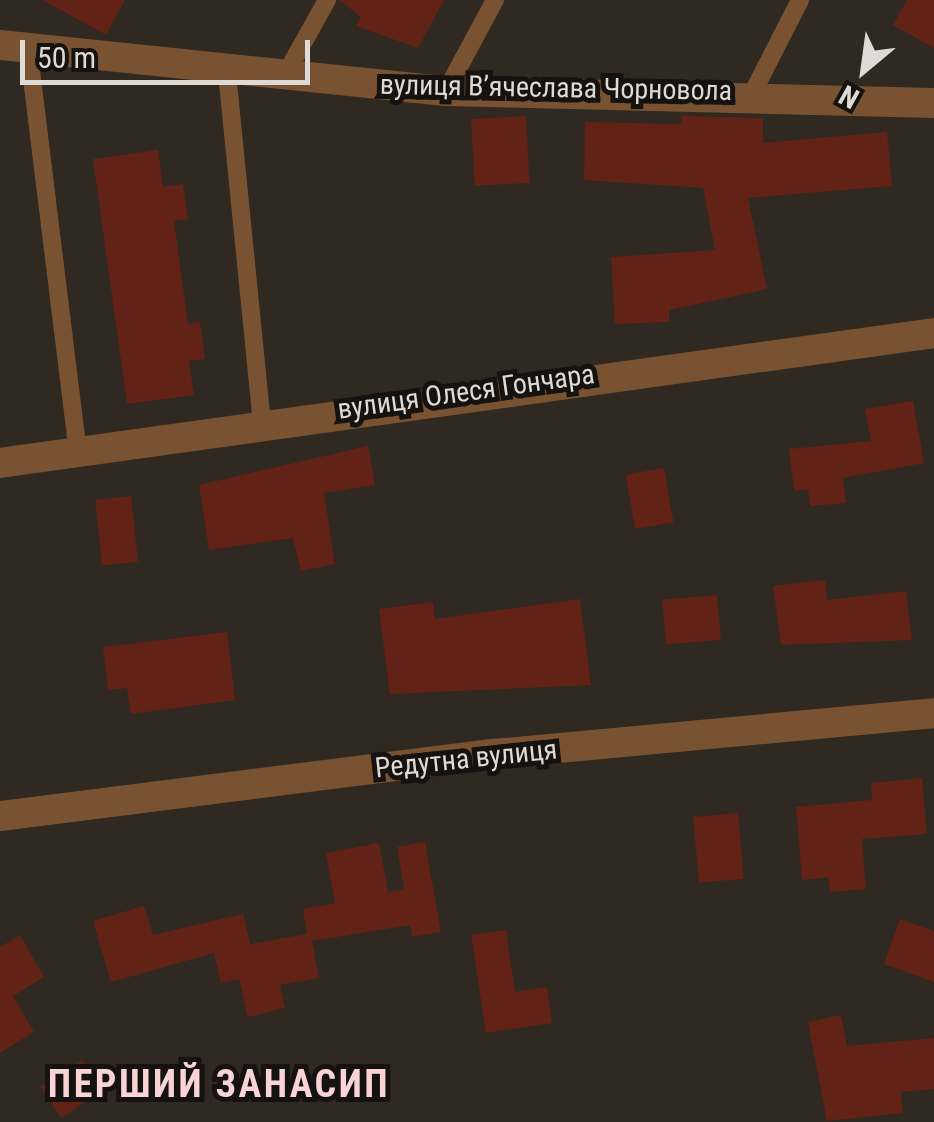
<!DOCTYPE html>
<meta charset="utf-8">
<style>
body{margin:0}
#map{position:relative;width:934px;height:1122px;overflow:hidden;background:#2f2922;font-family:"Roboto Condensed",sans-serif}
div>[style]{position:absolute}
.building>*{inset:0;background:#632216;transform-origin:0 0}
.lane>*{height:18px;margin:-9px;padding:0 9px;transform-origin:9px;border-radius:9px;background:#795231}
.street>*{height:30px;margin:-15px;padding:0 15px;transform-origin:15px;border-radius:15px;background:#795231}
span{translate:-50% -50%;white-space:nowrap;text-align:center;line-height:1.15;-webkit-text-stroke:10px #15120f;paint-order:stroke}
.street-label{font-size:28px;color:#dedad5}
.district-label{font-size:38px;color:#f8d4d5;font-weight:700;letter-spacing:2.5px}
.north{position:absolute;left:814px;top:20px;width:100px;height:100px;-webkit-text-stroke:8px #15120f;paint-order:stroke;rotate:209deg;font-size:28px;font-weight:700;line-height:40px;text-align:center;color:#dedad5}
.north::after{content:'';display:block;margin:auto;width:35px;height:45px;background:#dedad5;clip-path:polygon(50% 0,100% 100%,50% 72%,0 100%)}
.scale{position:absolute;left:20px;top:40px;width:290px;height:45px;box-sizing:border-box;border:5px solid #dedad5;border-top:0;padding-left:12px;font-size:30px;line-height:35px;white-space:nowrap;color:#dedad5;-webkit-text-stroke:8px #15120f;paint-order:stroke}
</style>
<div id="map">
<div class="building">
<i style="clip-path:polygon(43px 0,125px 0,106px 35px)"></i>
<i style="clip-path:polygon(339px 0,444px 0,418px 48px,356px 26px,361px 17px)"></i>
<i style="clip-path:polygon(907px 0,934px 0,934px 48px,893px 25px)"></i>
<i style="left:526px;top:116px;width:67px;height:55px;rotate:87deg"></i>
<i style="clip-path:polygon(681px 116px,763px 118px,763px 143px,887px 132px,892px 186px,748px 198px,767px 289px,669px 310px,669px 322px,615px 324px,611px 257px,715px 250px,703px 188px,584px 180px,585px 122px,681px 124px)"></i>
<i style="clip-path:polygon(158px 150px,163px 187px,183px 184px,188px 219px,174px 221px,188px 324px,200px 322px,205px 359px,189px 361px,194px 395px,127px 404px,93px 159px)"></i>
<i style="clip-path:polygon(913px 401px,924px 463px,843px 478px,846px 503px,810px 506px,808px 489px,794px 491px,789px 449px,871px 441px,865px 409px)"></i>
<i style="clip-path:polygon(368px 446px,375px 485px,324px 493px,335px 564px,301px 571px,293px 538px,209px 550px,199px 485px)"></i>
<i style="left:664px;top:468px;width:55px;height:39px;rotate:80deg"></i>
<i style="left:131px;top:496px;width:66px;height:36px;rotate:84deg"></i>
<i style="clip-path:polygon(825px 580px,827px 600px,906px 591px,912px 640px,781px 645px,773px 586px)"></i>
<i style="left:717px;top:595px;width:45px;height:55px;rotate:85deg"></i>
<i style="clip-path:polygon(580px 599px,591px 685px,390px 694px,379px 609px,433px 602px,435px 619px)"></i>
<i style="clip-path:polygon(227px 632px,235px 700px,131px 714px,127px 688px,108px 690px,103px 647px)"></i>
<i style="clip-path:polygon(922px 778px,927px 834px,862px 839px,866px 889px,830px 892px,828px 877px,802px 880px,796px 807px,872px 800px,871px 783px)"></i>
<i style="left:738px;top:813px;width:66px;height:45px;rotate:85deg"></i>
<i style="clip-path:polygon(425px 842px,441px 932px,412px 937px,410px 925px,312px 941px,319px 978px,280px 985px,285px 1008px,248px 1017px,239px 979px,221px 983px,214px 953px,111px 982px,93px 921px,144px 906px,153px 935px,243px 914px,250px 944px,307px 934px,303px 909px,335px 903px,326px 853px,379px 843px,388px 892px,404px 889px,397px 847px)"></i>
<i style="clip-path:polygon(900px 919px,934px 931px,934px 982px,884px 964px)"></i>
<i style="clip-path:polygon(506px 930px,515px 992px,547px 987px,552px 1023px,486px 1033px,471px 935px)"></i>
<i style="clip-path:polygon(20px 935px,44px 977px,13px 996px,34px 1032px,0 1053px,0 947px)"></i>
<i style="clip-path:polygon(841px 1015px,847px 1046px,934px 1038px,934px 1089px,901px 1092px,903px 1113px,827px 1121px,808px 1022px)"></i>
<i style="left:82px;top:1060px;width:37px;height:49px;rotate:57deg"></i>
</div>
<div class="lane">
<i style="left:28px;top:46px;width:408px;rotate:83deg"></i>
<i style="left:227px;top:73px;width:350px;rotate:84.3deg"></i>
<i style="left:284px;top:77px;width:88px;rotate:-60.8deg"></i>
<i style="left:446px;top:91px;width:103px;rotate:-61.7deg"></i>
<i style="left:753px;top:92px;width:103px;rotate:-62.9deg"></i>
</div>
<div class="street">
<i style="left:0;top:45px;width:448px;rotate:5.9deg"></i>
<i style="left:446px;top:91px;width:488px;rotate:1.4deg"></i>
<i style="left:0;top:463px;width:943px;rotate:-7.92deg"></i>
<i style="left:0;top:816px;width:498px;rotate:-7.2deg"></i>
<i style="left:494px;top:754px;width:442px;rotate:-5.3deg"></i>
</div>
<div class="street-label">
<span style="left:556px;top:88px;rotate:1deg">вулиця Вʼячеслава Чорновола</span>
<span style="left:466px;top:392px;rotate:-8deg">вулиця Олеся Гончара</span>
<span style="left:466px;top:759px;rotate:-6deg">Редутна вулиця</span>
</div>
<div class="district-label">
<span style="left:219px;top:1085px">ПЕРШИЙ ЗАНАСИП</span>
</div>
<div class="north">N</div>
<div class="scale">50 m</div>
</div>
